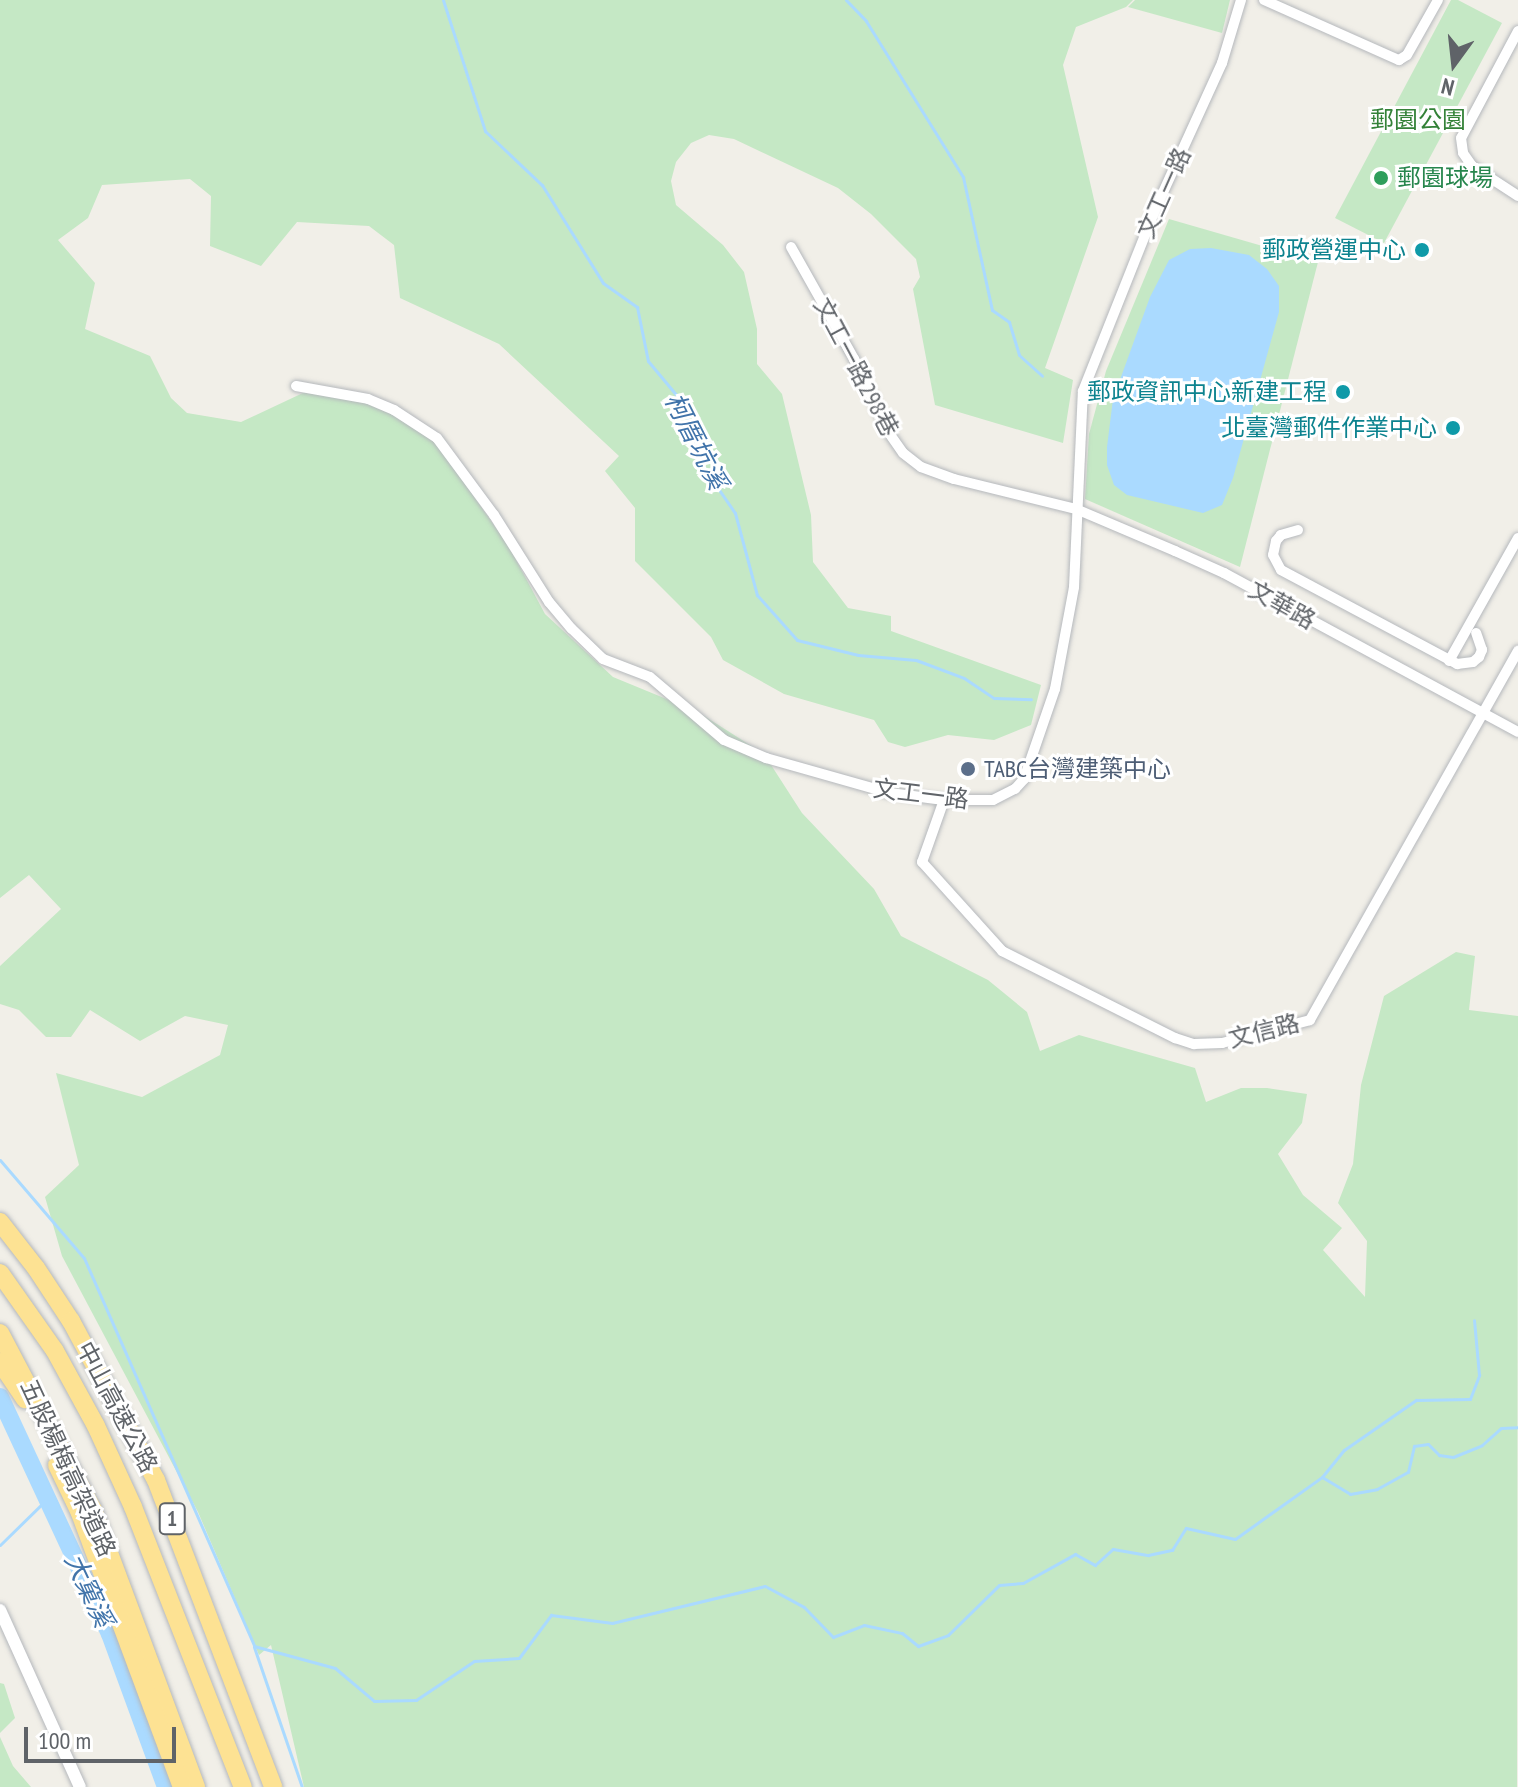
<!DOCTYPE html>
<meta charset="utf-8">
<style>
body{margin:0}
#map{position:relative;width:1518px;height:1787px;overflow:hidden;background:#f1efe8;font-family:"PT Sans Narrow","Noto Sans TC",sans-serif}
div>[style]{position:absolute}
.green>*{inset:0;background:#c5e8c5}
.water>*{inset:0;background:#aadaff}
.stream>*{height:3px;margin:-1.5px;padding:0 1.5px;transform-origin:1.5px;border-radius:1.5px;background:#aadaff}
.river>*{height:18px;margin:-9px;padding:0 9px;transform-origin:9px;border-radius:9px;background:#aadaff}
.roads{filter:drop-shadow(0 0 2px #b5b8bc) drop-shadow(0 0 2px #b5b8bc)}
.minor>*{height:10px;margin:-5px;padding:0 5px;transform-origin:5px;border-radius:5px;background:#fff}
.tertiary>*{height:12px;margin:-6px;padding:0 6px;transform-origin:6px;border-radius:6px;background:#fff}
.motorway>*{height:18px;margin:-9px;padding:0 9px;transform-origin:9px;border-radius:9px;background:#fde293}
.dots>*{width:22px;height:22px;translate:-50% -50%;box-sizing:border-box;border:4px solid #fff;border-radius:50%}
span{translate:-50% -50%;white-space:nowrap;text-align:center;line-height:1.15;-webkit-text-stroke:6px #fff;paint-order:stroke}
.shield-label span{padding:2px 6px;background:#fff;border:2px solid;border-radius:6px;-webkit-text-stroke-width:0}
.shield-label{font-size:22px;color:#5f6368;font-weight:700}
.park-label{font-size:24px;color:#348238}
.leisure-label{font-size:24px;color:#27864d}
.left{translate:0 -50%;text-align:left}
.street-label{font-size:24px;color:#5f6368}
.culture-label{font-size:24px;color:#0d838f}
.right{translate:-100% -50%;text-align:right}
.service-label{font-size:24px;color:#4e5e75}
.water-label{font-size:26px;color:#4174aa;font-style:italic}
.north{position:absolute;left:1414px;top:24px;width:80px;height:80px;-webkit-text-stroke:6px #fff;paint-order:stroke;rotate:195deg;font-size:22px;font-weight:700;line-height:32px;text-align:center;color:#5f6368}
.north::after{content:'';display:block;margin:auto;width:28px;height:36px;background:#5f6368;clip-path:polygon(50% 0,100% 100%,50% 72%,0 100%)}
.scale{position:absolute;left:24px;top:1727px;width:152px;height:36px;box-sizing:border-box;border:4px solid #5f6368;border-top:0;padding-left:10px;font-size:24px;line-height:28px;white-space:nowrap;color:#5f6368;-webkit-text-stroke:6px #fff;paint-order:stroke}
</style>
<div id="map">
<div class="green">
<i style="clip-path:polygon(0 0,1133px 0,1126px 7px,1076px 27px,1063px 65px,1098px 217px,1045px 368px,1073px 380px,1063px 443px,935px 405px,913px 289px,920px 277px,916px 259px,871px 214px,838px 188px,734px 139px,709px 135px,691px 143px,676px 162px,671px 181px,676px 205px,723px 245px,744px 272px,757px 329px,757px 364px,782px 394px,811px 515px,813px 562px,848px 608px,891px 616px,891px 631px,1041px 685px,1031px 725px,994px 740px,948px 735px,905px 747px,888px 742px,874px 720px,784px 694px,723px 660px,711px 637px,635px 561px,635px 508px,605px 471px,619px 456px,499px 344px,400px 298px,394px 245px,369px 226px,297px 222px,261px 266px,210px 246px,211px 196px,190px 179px,102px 185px,88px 218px,58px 240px,95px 283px,85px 329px,150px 356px,171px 398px,187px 413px,241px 422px,305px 392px,367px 401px,429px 433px,508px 545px,545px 614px,613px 677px,698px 712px,764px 754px,802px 813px,874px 889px,901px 936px,988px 980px,1027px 1012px,1040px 1051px,1079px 1035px,1195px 1068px,1206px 1102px,1241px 1088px,1267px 1088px,1307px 1094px,1302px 1123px,1278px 1154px,1303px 1195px,1342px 1228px,1323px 1250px,1365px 1297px,1367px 1241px,1338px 1203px,1353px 1164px,1361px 1085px,1384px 996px,1456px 952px,1475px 956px,1469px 1010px,1518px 1016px,1517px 1787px,304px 1787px,271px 1645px,259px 1655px,198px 1512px,62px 1256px,45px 1197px,79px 1165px,56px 1073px,142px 1097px,220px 1055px,228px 1025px,185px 1016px,140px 1041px,90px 1010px,71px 1037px,46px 1037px,19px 1010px,0 1004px,0 966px,61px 909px,29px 875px,0 898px)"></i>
<i style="clip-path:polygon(1135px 0,1230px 0,1222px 33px,1128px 7px)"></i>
<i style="clip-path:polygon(1451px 0,1458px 0,1502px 23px,1384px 243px,1335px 218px)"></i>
<i style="clip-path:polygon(1169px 219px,1318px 262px,1240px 567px,1085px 499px,1089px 434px,1106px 371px)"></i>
<i style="clip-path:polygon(0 1683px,4px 1684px,15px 1718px,0 1733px)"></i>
<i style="clip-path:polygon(0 1737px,13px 1766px,31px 1787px,0 1787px)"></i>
</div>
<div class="water">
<i style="clip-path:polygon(1211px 248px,1249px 255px,1267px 269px,1279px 286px,1279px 312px,1233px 478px,1222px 505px,1203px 513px,1127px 495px,1114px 485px,1107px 465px,1107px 447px,1113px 399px,1150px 297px,1169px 260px,1190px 249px)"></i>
</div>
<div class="stream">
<i style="left:443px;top:0;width:138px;rotate:72.2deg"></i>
<i style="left:485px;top:131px;width:79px;rotate:43.5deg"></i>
<i style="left:542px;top:185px;width:115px;rotate:58.1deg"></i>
<i style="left:603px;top:283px;width:42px;rotate:35.2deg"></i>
<i style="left:637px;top:307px;width:55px;rotate:78.5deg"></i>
<i style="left:648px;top:361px;width:55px;rotate:50.2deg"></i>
<i style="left:683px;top:403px;width:65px;rotate:73deg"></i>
<i style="left:702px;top:465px;width:58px;rotate:55.5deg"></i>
<i style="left:735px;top:513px;width:85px;rotate:75deg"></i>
<i style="left:757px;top:595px;width:60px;rotate:48.4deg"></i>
<i style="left:797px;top:640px;width:63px;rotate:13.8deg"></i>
<i style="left:858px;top:655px;width:58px;rotate:4.9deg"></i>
<i style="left:916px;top:660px;width:51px;rotate:20.6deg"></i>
<i style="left:964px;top:678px;width:36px;rotate:34deg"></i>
<i style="left:994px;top:698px;width:37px;rotate:2deg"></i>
<i style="left:846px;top:0;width:29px;rotate:46deg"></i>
<i style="left:866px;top:21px;width:184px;rotate:58.1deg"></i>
<i style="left:963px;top:177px;width:136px;rotate:77.7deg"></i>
<i style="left:992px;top:310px;width:21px;rotate:35deg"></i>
<i style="left:1009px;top:322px;width:34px;rotate:73deg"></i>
<i style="left:1019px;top:355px;width:31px;rotate:42deg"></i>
<i style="left:0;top:1160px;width:129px;rotate:49.4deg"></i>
<i style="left:84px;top:1258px;width:424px;rotate:66.3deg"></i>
<i style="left:254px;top:1646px;width:84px;rotate:15.2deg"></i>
<i style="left:335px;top:1668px;width:51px;rotate:40.2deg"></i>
<i style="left:374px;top:1701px;width:42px;rotate:-1.4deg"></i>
<i style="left:416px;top:1700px;width:70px;rotate:-33.9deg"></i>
<i style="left:474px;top:1661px;width:45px;rotate:-3.8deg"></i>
<i style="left:519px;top:1658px;width:54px;rotate:-53.3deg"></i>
<i style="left:551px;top:1615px;width:62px;rotate:7.5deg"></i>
<i style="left:612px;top:1623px;width:157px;rotate:-13.6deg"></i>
<i style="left:765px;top:1586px;width:44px;rotate:28.3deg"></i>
<i style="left:804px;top:1607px;width:42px;rotate:46deg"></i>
<i style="left:833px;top:1637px;width:33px;rotate:-21deg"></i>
<i style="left:864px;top:1625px;width:39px;rotate:12deg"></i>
<i style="left:902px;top:1633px;width:21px;rotate:39deg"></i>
<i style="left:918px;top:1646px;width:32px;rotate:-20deg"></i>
<i style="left:948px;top:1635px;width:71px;rotate:-44.4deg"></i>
<i style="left:999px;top:1585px;width:24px;rotate:-5deg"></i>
<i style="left:1023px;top:1583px;width:60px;rotate:-29.1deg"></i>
<i style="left:1075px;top:1554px;width:23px;rotate:29deg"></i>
<i style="left:1095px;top:1565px;width:24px;rotate:-42deg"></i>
<i style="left:1113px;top:1549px;width:36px;rotate:10deg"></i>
<i style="left:1148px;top:1555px;width:25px;rotate:-12deg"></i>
<i style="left:1172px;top:1550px;width:26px;rotate:-58deg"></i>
<i style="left:1186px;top:1528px;width:50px;rotate:12.7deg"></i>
<i style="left:1235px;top:1539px;width:107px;rotate:-35.5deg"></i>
<i style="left:1322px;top:1477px;width:33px;rotate:31deg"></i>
<i style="left:1350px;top:1494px;width:27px;rotate:-10deg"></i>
<i style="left:1377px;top:1489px;width:35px;rotate:-29deg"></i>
<i style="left:1408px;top:1472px;width:27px;rotate:-77deg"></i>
<i style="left:1414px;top:1446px;width:14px;rotate:-8deg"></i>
<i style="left:1428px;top:1444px;width:16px;rotate:45deg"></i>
<i style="left:1439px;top:1455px;width:14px;rotate:8deg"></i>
<i style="left:1453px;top:1457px;width:31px;rotate:-22deg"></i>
<i style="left:1482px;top:1445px;width:25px;rotate:-42deg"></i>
<i style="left:1501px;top:1428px;width:17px;rotate:-3deg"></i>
<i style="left:1322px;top:1477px;width:35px;rotate:-51deg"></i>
<i style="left:1344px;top:1450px;width:88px;rotate:-34.8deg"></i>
<i style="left:1416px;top:1400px;width:54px;rotate:-1.1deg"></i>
<i style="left:1470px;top:1399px;width:26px;rotate:-69deg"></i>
<i style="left:1479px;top:1375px;width:55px;rotate:-95.2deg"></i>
<i style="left:0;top:1545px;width:67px;rotate:-44.4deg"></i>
<i style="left:254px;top:1647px;width:148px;rotate:71.1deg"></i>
</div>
<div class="river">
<i style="left:0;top:1397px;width:261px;rotate:65.1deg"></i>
<i style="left:110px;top:1634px;width:163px;rotate:69.9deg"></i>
</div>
<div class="roads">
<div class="minor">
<i style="left:1264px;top:0;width:148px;rotate:24deg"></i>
<i style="left:1399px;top:60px;width:9px;rotate:-32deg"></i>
<i style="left:1407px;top:55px;width:63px;rotate:-60.6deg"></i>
<i style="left:1518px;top:31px;width:121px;rotate:118deg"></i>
<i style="left:1461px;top:138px;width:15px;rotate:82deg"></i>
<i style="left:1463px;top:153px;width:16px;rotate:55deg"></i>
<i style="left:1472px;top:166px;width:55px;rotate:33.1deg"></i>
<i style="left:791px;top:247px;width:129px;rotate:60.6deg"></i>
<i style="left:854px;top:359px;width:82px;rotate:64.7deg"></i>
<i style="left:889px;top:433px;width:24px;rotate:55deg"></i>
<i style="left:903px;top:453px;width:23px;rotate:38deg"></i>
<i style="left:921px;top:467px;width:35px;rotate:20deg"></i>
<i style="left:954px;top:479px;width:126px;rotate:13.8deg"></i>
<i style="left:1076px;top:509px;width:108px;rotate:23deg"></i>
<i style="left:1175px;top:551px;width:54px;rotate:24.2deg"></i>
<i style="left:1224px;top:573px;width:334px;rotate:28.4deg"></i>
<i style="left:296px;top:386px;width:73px;rotate:10.2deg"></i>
<i style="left:368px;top:399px;width:28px;rotate:23deg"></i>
<i style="left:394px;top:410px;width:51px;rotate:33.1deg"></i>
<i style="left:437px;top:438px;width:96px;rotate:53.5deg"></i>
<i style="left:494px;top:515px;width:103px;rotate:57.7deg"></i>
<i style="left:549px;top:602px;width:35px;rotate:50deg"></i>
<i style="left:572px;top:629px;width:43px;rotate:44.1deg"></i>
<i style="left:603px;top:659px;width:50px;rotate:21deg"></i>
<i style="left:650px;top:677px;width:97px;rotate:40.4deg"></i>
<i style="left:724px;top:740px;width:46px;rotate:23.2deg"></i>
<i style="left:766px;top:758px;width:129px;rotate:15.8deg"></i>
<i style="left:890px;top:793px;width:54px;rotate:7.4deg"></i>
<i style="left:944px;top:800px;width:49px"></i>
<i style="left:993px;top:800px;width:25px;rotate:-27deg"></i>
<i style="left:1015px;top:789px;width:13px;rotate:-48deg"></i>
<i style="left:1024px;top:779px;width:95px;rotate:-71deg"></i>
<i style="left:1055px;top:689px;width:104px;rotate:-79.4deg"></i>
<i style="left:1074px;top:587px;width:196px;rotate:-87.4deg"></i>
<i style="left:1083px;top:391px;width:195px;rotate:-68.3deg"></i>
<i style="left:1155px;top:210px;width:162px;rotate:-65.5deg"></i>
<i style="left:1222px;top:63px;width:66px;rotate:-73.2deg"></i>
<i style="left:1298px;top:530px;width:18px;rotate:164deg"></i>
<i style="left:1281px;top:535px;width:8px;rotate:130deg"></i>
<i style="left:1276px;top:541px;width:14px;rotate:102deg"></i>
<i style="left:1273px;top:555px;width:17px;rotate:62deg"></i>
<i style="left:1281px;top:570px;width:200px;rotate:28.1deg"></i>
<i style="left:1457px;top:664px;width:16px;rotate:-7deg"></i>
<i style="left:1473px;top:662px;width:8px;rotate:-40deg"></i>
<i style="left:1479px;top:657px;width:8px;rotate:-67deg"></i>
<i style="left:1482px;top:650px;width:18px;rotate:-109deg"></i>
<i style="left:1449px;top:661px;width:141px;rotate:-60.7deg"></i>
<i style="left:944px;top:800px;width:66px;rotate:109.5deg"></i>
<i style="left:922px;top:862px;width:120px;rotate:48deg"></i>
<i style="left:1002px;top:951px;width:194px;rotate:26.7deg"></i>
<i style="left:1175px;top:1038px;width:20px;rotate:18deg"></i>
<i style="left:1194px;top:1044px;width:28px;rotate:-2deg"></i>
<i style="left:1222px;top:1043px;width:91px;rotate:-14.6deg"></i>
<i style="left:1310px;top:1020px;width:424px;rotate:-60.6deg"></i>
</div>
<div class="tertiary">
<i style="left:0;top:1610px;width:194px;rotate:65.7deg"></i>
</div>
<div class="motorway">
<i style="left:0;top:1222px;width:58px;rotate:52deg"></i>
<i style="left:36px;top:1268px;width:64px;rotate:56.6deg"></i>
<i style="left:71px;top:1321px;width:180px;rotate:61.9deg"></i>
<i style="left:156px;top:1480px;width:329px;rotate:69.1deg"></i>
<i style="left:0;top:1273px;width:95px;rotate:54.8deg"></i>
<i style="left:55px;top:1351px;width:85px;rotate:61.3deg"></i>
<i style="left:96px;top:1426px;width:89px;rotate:65.4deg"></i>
<i style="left:133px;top:1507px;width:301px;rotate:68.6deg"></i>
<i style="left:0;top:1333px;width:200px;rotate:62.3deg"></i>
<i style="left:93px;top:1510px;width:296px;rotate:69.6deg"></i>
<i style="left:0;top:1362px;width:45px;rotate:56deg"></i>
<i style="left:57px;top:1465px;width:53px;rotate:64.4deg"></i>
<i style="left:80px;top:1513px;width:292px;rotate:69.6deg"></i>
</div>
</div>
<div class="dots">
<i style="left:1381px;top:178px;background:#2e9e5b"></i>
<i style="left:1422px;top:250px;background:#0f9aa8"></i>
<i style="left:1343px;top:392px;background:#0f9aa8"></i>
<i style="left:1453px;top:428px;background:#0f9aa8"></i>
<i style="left:968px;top:769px;background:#5c6f8a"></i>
</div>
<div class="shield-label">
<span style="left:172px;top:1519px">1</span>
</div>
<div class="park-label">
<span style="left:1418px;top:120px">郵園公園</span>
</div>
<div class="leisure-label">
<span class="left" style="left:1397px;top:178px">郵園球場</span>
</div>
<div class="street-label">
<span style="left:1164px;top:193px;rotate:-66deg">文工一路</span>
<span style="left:856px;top:367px;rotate:62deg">文工一路298巷</span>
<span style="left:1282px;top:605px;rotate:29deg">文華路</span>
<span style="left:921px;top:794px;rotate:7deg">文工一路</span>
<span style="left:1264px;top:1031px;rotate:-14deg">文信路</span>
<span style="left:117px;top:1407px;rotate:62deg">中山高速公路</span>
<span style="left:68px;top:1468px;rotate:65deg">五股楊梅高架道路</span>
</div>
<div class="culture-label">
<span class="right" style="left:1406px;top:250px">郵政營運中心</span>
<span class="right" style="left:1327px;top:392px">郵政資訊中心新建工程</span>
<span class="right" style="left:1437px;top:428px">北臺灣郵件作業中心</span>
</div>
<div class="service-label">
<span class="left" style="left:984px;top:769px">TABC台灣建築中心</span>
</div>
<div class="water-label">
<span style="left:696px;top:441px;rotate:63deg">柯厝坑溪</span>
<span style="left:89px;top:1590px;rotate:65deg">大窠溪</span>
</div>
<div class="north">N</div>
<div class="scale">100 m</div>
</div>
